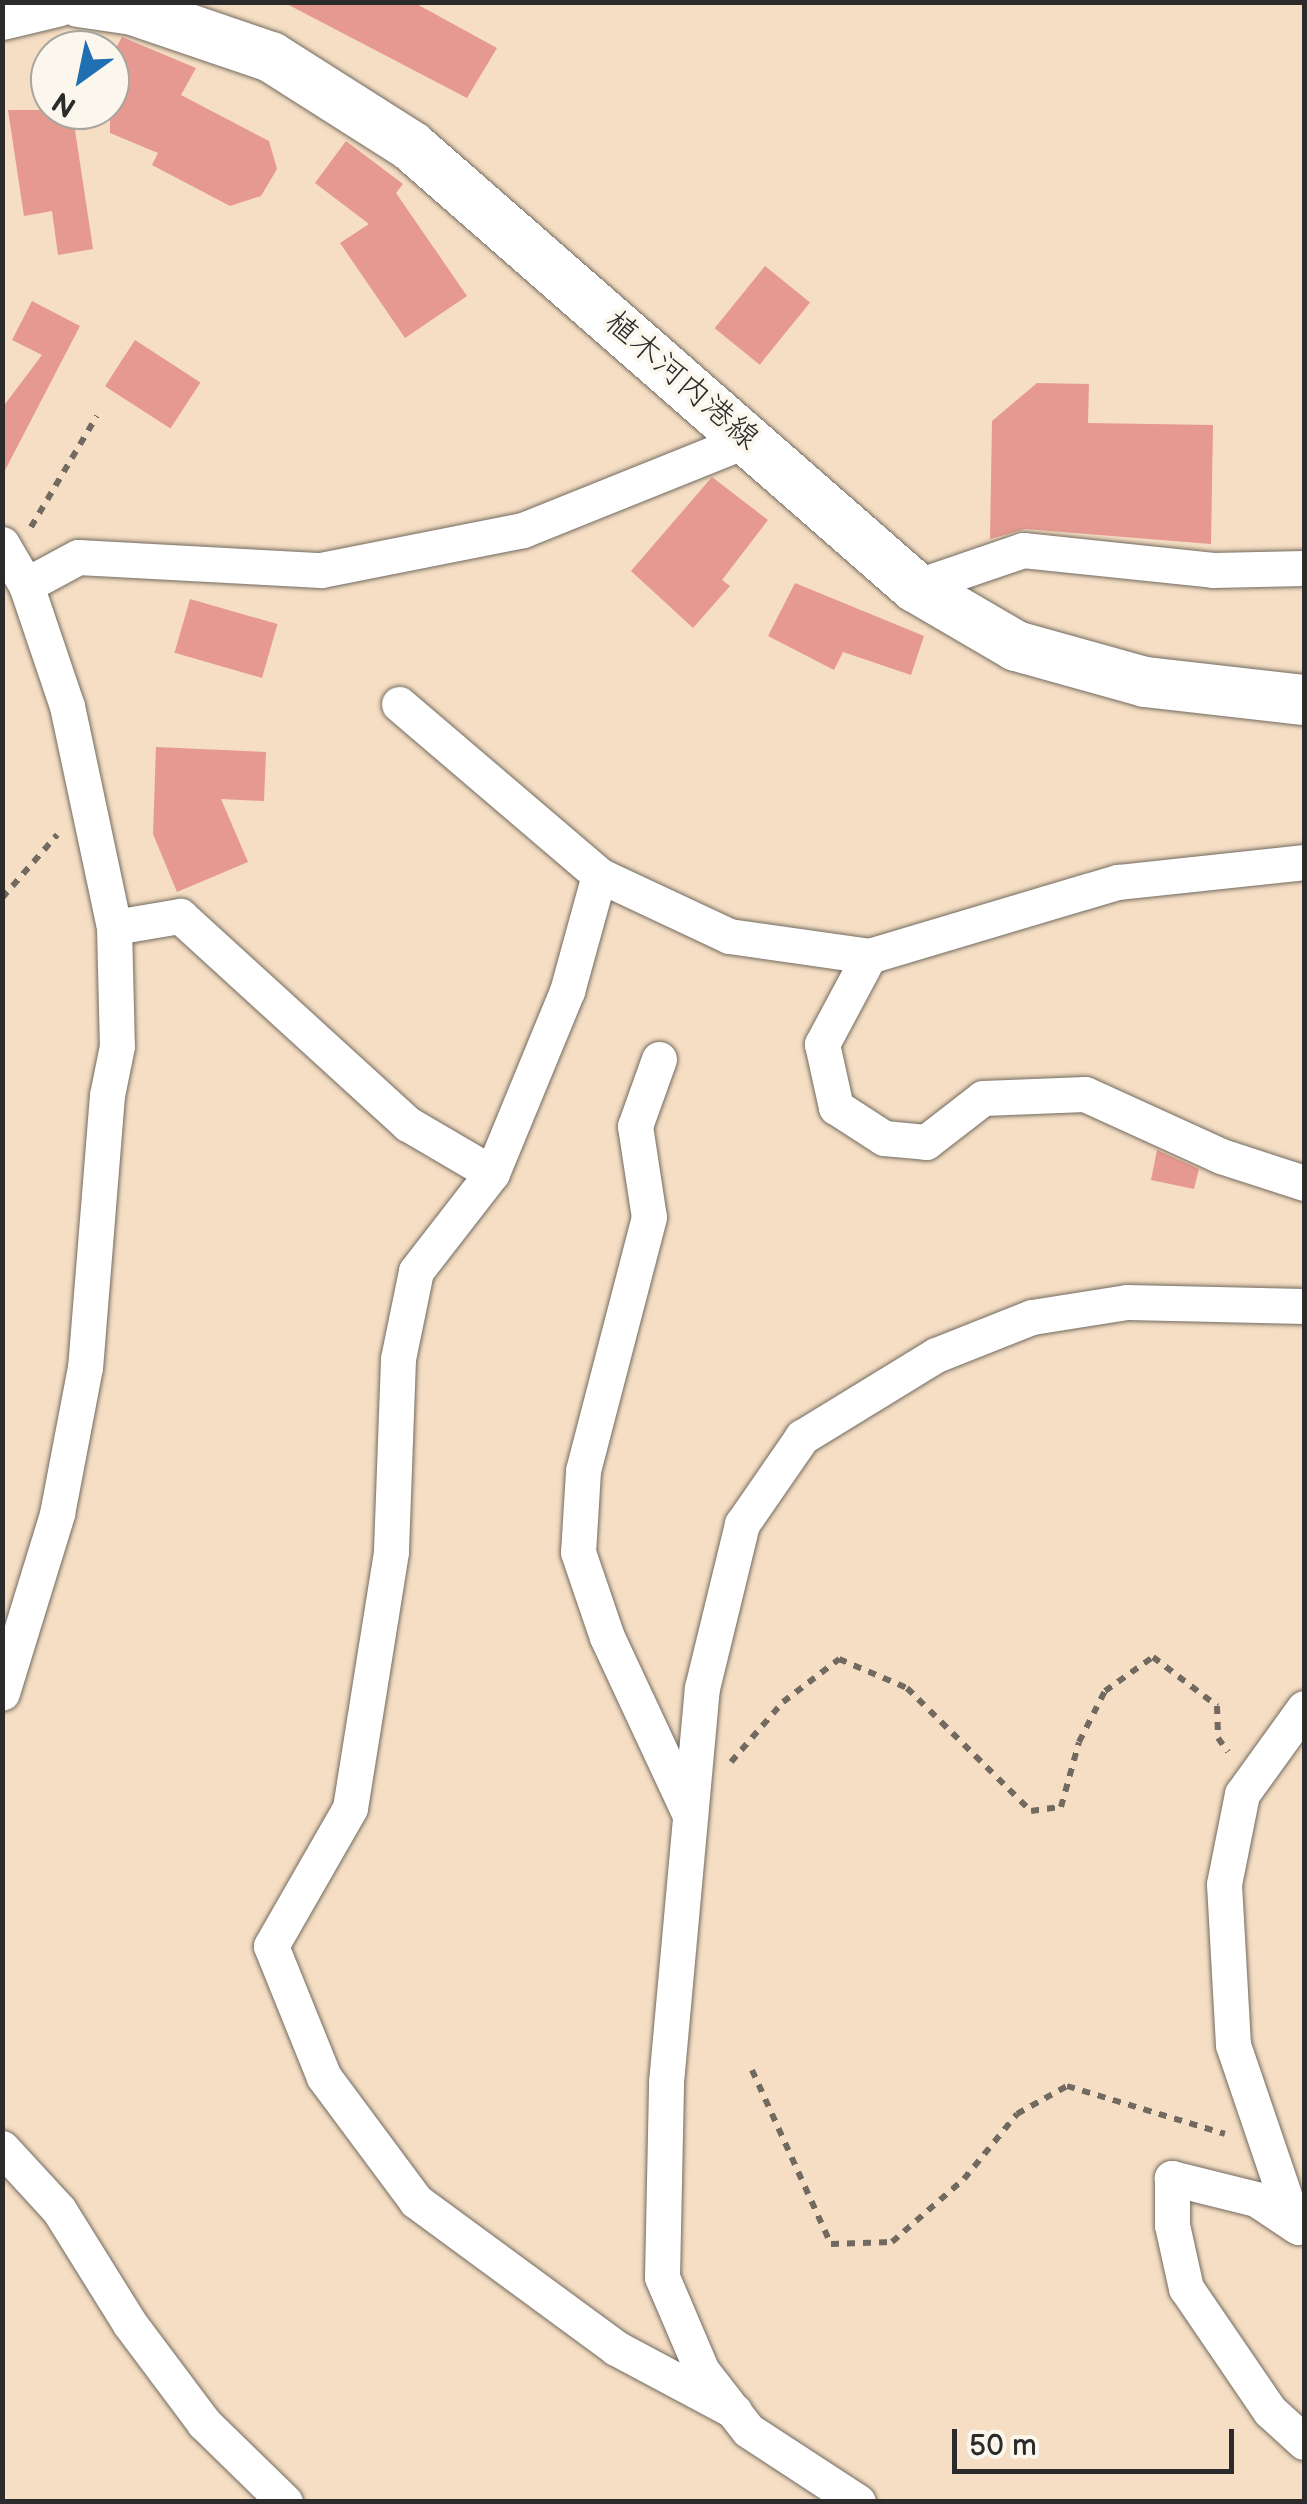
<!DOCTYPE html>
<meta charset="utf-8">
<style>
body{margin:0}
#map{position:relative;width:1307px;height:2504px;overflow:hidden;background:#f5dec3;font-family:"Balsamiq Sans","Klee One",sans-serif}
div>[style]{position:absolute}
.building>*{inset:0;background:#e69990;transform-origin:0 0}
.path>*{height:6px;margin-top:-3px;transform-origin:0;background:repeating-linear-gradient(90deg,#726a60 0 8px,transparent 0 16px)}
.roads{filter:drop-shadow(0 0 2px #726a60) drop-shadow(0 0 2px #726a60)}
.minor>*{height:35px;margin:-17.5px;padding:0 17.5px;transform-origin:17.5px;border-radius:17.5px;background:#fff}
.secondary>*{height:50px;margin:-25px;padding:0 25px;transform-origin:25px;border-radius:25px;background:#fff}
span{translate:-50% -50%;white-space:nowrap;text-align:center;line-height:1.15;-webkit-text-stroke:8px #fbf7ec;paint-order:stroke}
.street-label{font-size:32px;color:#2b2b2b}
.frame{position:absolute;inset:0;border:5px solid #2b2b2b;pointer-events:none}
.north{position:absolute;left:30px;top:30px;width:100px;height:100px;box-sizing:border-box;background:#fbf7ec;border:2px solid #a8a59f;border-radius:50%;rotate:213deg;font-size:28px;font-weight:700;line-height:40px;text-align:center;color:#2b2b2b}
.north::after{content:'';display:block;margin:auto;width:35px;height:45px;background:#1f6fb2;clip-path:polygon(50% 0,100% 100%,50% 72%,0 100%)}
.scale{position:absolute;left:952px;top:2429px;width:282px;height:45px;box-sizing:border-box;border:5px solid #2b2b2b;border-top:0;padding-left:12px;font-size:30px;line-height:35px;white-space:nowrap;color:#2b2b2b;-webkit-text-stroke:8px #fbf7ec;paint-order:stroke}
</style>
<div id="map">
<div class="building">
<i style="clip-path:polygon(283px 2px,413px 2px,497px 48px,467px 98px)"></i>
<i style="clip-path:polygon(122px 37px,196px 68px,181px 95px,269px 141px,277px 169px,261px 196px,230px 206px,152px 165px,158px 153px,110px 133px,110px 59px)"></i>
<i style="clip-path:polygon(8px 110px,72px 110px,93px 249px,58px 255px,52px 211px,24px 216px)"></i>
<i style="clip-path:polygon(346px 141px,403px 184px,396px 193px,467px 296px,405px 338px,340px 243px,369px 224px,315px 183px)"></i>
<i style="left:765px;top:266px;width:58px;height:80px;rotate:39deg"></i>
<i style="clip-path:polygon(32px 301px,80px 326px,2px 476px,2px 408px,42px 355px,12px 340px)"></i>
<i style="left:135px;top:340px;width:78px;height:55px;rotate:33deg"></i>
<i style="clip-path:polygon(1037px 383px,1089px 384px,1088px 423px,1213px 425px,1211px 544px,1025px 529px,990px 539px,992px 421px)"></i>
<i style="clip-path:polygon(712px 477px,768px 520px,722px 580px,730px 586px,693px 628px,631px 571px)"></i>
<i style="clip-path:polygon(795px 583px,924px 636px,911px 675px,843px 652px,834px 670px,768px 636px)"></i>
<i style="left:190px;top:599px;width:91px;height:56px;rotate:16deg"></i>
<i style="clip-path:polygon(156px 747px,266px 752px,264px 801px,221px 799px,248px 862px,177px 892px,153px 834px)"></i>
<i style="clip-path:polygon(1157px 1150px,1199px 1169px,1194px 1189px,1151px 1180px)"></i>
</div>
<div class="path">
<i style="left:31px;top:527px;width:129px;rotate:-59.3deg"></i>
<i style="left:2px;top:898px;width:84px;rotate:-48.9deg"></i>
<i style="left:731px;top:1762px;width:79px;rotate:-49.1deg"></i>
<i style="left:783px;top:1702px;width:71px;rotate:-37.5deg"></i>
<i style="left:839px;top:1659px;width:74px;rotate:23.1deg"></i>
<i style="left:907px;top:1688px;width:175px;rotate:44.8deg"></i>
<i style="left:1031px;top:1811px;width:30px;rotate:-8deg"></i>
<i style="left:1061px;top:1807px;width:67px;rotate:-74.5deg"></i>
<i style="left:1079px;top:1742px;width:57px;rotate:-63deg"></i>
<i style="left:1105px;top:1691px;width:59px;rotate:-35.3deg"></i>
<i style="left:1153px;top:1657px;width:81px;rotate:37.4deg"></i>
<i style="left:1217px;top:1706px;width:32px;rotate:88deg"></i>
<i style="left:1218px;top:1738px;width:17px;rotate:54deg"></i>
<i style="left:752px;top:2070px;width:191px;rotate:65.6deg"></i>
<i style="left:831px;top:2244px;width:61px;rotate:-1.9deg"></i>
<i style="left:892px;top:2242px;width:96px;rotate:-41.2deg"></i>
<i style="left:964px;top:2179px;width:84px;rotate:-50.8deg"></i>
<i style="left:1017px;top:2114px;width:57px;rotate:-29.2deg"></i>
<i style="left:1067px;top:2086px;width:165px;rotate:16.9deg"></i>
</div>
<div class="roads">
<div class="minor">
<i style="left:2px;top:544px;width:48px;rotate:59.7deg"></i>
<i style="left:26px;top:585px;width:128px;rotate:71.3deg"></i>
<i style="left:67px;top:706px;width:226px;rotate:78deg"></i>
<i style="left:114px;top:927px;width:119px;rotate:88.6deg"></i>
<i style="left:117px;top:1046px;width:50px;rotate:101.5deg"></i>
<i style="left:107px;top:1095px;width:273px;rotate:94.6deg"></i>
<i style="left:85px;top:1367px;width:150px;rotate:100.8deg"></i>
<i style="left:57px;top:1514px;width:187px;rotate:107.1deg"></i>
<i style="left:26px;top:585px;width:59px;rotate:-28.3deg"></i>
<i style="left:78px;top:557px;width:243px;rotate:3.1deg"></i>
<i style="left:321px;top:570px;width:206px;rotate:-11.2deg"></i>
<i style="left:523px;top:530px;width:244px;rotate:-21.9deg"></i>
<i style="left:915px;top:587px;width:114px;rotate:-18.9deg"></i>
<i style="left:1023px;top:550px;width:191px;rotate:6deg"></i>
<i style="left:1213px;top:570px;width:91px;rotate:-1.3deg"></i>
<i style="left:399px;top:704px;width:263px;rotate:40.5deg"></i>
<i style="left:599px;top:875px;width:144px;rotate:25.1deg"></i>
<i style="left:729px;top:936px;width:141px;rotate:8.1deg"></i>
<i style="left:869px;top:956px;width:260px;rotate:-16.6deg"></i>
<i style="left:1118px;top:882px;width:187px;rotate:-6.1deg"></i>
<i style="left:599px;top:875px;width:120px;rotate:105.4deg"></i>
<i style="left:567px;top:991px;width:197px;rotate:112.4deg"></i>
<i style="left:492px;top:1173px;width:124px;rotate:127.8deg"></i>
<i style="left:416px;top:1271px;width:90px;rotate:101.6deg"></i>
<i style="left:398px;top:1359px;width:193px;rotate:92.1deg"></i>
<i style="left:391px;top:1552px;width:259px;rotate:99.1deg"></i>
<i style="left:350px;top:1808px;width:159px;rotate:119.8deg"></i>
<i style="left:271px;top:1946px;width:141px;rotate:68deg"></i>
<i style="left:324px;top:2077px;width:154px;rotate:53.4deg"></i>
<i style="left:416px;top:2201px;width:248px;rotate:36.3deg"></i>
<i style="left:616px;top:2348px;width:134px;rotate:28.1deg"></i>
<i style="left:114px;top:927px;width:67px;rotate:-9.5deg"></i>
<i style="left:180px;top:916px;width:309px;rotate:42.4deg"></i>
<i style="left:408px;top:1124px;width:97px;rotate:30.3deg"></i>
<i style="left:869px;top:956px;width:100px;rotate:118.1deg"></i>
<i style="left:822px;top:1044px;width:65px;rotate:77.5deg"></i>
<i style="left:836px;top:1107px;width:57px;rotate:32.9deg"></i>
<i style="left:884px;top:1138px;width:42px;rotate:5.4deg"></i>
<i style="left:926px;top:1142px;width:72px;rotate:-37.7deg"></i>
<i style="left:983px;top:1098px;width:102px;rotate:-2.2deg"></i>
<i style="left:1085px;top:1094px;width:149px;rotate:24.5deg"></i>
<i style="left:1221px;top:1156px;width:87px;rotate:18deg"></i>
<i style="left:659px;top:1059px;width:71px;rotate:109.7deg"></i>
<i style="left:635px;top:1126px;width:92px;rotate:81.3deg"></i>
<i style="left:649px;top:1217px;width:262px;rotate:104.6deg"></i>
<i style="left:583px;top:1471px;width:81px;rotate:93.5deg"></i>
<i style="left:578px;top:1552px;width:90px;rotate:71.2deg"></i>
<i style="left:607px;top:1637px;width:196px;rotate:65deg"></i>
<i style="left:2px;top:2148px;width:84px;rotate:47.4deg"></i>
<i style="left:59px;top:2210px;width:134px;rotate:58.1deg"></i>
<i style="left:130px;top:2324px;width:124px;rotate:53.2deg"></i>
<i style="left:204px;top:2423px;width:113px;rotate:44.3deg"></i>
<i style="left:1294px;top:2224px;width:189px;rotate:-108.8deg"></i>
<i style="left:1233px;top:2045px;width:161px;rotate:-93.2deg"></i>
<i style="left:1224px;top:1884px;width:92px;rotate:-78.7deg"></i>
<i style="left:1242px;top:1794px;width:106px;rotate:-54.2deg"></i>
<i style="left:1298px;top:2227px;width:50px;rotate:-146.3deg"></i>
<i style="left:1256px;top:2199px;width:87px;rotate:-166deg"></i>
<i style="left:1172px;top:2178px;width:47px;rotate:90deg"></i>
<i style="left:1172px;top:2225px;width:65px;rotate:77.5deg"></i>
<i style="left:1186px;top:2288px;width:149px;rotate:55.7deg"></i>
<i style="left:1270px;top:2411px;width:46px;rotate:42.4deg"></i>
<i style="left:858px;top:2502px;width:131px;rotate:-146.8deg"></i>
<i style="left:748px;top:2430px;width:75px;rotate:-127.9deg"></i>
<i style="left:702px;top:2371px;width:102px;rotate:-113.1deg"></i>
<i style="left:662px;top:2277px;width:195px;rotate:-88.8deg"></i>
<i style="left:666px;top:2082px;width:396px;rotate:-84.8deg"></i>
<i style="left:702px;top:1688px;width:169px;rotate:-76.3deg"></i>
<i style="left:742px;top:1524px;width:106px;rotate:-55.4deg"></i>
<i style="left:802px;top:1437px;width:157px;rotate:-31.5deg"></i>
<i style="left:936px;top:1355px;width:103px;rotate:-21.6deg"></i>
<i style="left:1032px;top:1317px;width:96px;rotate:-9deg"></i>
<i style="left:1127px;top:1302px;width:177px;rotate:1.3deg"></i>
</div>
<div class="secondary">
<i style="left:79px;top:2px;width:55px;rotate:8.4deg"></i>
<i style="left:133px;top:10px;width:146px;rotate:18.8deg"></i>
<i style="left:271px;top:57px;width:166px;rotate:32.4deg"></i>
<i style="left:411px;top:146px;width:670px;rotate:41.19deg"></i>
<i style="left:915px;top:587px;width:117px;rotate:30.3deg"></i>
<i style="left:1016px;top:646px;width:134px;rotate:15.6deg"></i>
<i style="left:1145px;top:682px;width:160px;rotate:6.5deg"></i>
<i style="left:2px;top:15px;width:56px;rotate:-13.5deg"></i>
</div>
</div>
<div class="street-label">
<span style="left:681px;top:381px;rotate:41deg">植木河内港線</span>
</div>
<div class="frame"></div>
<div class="north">N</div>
<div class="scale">50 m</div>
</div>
